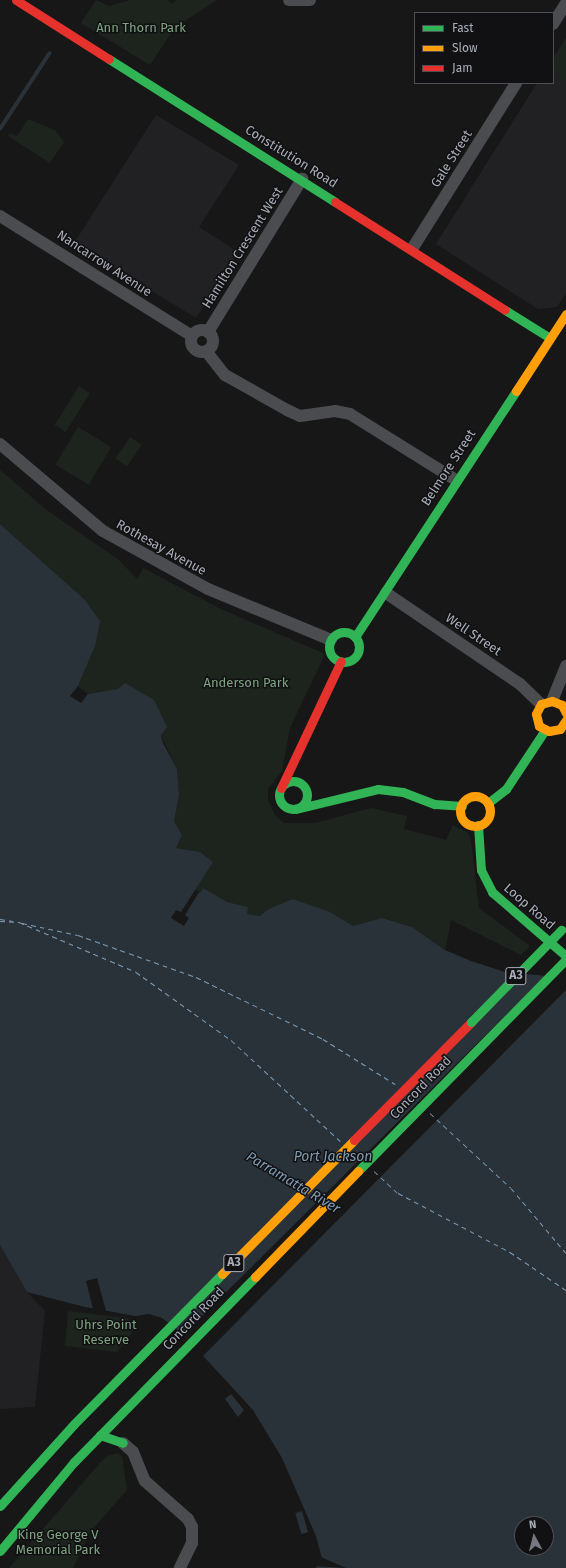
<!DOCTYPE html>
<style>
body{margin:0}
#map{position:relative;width:566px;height:1568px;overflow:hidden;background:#171717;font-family:"Fira Sans",sans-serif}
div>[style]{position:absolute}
.built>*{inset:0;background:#212123}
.green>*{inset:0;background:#1d241e;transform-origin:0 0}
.water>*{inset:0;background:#2a3239;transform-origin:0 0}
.pier>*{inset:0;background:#171717}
.stream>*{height:3.5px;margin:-1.75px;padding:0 1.75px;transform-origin:1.75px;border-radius:1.75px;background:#2a3239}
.ferry>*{height:1px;margin-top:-0.5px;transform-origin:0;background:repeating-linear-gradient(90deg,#7f9bb3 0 5px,transparent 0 9px)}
.street>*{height:12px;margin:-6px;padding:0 6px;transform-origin:6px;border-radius:6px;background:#4b4c50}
.street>.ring{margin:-6px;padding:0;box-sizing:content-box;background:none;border:12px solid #4b4c50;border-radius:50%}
.fast>*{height:9px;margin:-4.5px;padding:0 4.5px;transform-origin:4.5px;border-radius:4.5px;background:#30b455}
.fast>.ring{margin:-4.5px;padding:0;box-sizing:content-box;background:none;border:9px solid #30b455;border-radius:50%}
.slow>*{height:9px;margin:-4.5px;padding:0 4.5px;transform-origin:4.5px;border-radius:4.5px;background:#ff9f0a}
.slow>.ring{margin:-4.5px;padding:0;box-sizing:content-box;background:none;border:9px solid #ff9f0a;border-radius:50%}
.jam>*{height:9px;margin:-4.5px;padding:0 4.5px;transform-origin:4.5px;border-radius:4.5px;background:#e5322d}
.fast-bridge>*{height:9px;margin:-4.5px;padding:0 4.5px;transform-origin:4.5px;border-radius:4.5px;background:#30b455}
span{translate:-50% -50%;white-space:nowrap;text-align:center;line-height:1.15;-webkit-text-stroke:3px #111113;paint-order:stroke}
.shield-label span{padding:1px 3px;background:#111113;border:1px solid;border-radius:3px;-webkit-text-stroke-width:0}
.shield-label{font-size:12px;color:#a8adb8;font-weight:700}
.park-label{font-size:13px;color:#7fa381}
.street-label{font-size:13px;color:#a8adb8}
.water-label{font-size:14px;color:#7f9bb3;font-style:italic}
.legend{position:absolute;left:414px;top:12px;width:140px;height:72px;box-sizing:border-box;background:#111113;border:1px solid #4d4f55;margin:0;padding:5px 7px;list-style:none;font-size:12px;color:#a8adb8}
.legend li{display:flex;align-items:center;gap:8px;height:20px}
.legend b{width:20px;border:1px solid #4d4f55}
.north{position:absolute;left:514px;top:1516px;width:40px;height:40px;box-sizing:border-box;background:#111113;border:1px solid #4d4f55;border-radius:50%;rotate:353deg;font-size:11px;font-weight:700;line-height:16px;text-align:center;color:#a8adb8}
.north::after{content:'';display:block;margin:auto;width:14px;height:18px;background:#757880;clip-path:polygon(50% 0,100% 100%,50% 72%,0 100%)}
</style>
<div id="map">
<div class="built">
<i style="clip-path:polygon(553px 73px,566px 81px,566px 293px,557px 307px,538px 309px,436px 244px,537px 83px,553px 83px)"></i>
<i style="clip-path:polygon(156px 115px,239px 165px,199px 227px,238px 252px,196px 318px,74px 243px)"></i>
<i style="clip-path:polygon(0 1245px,27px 1292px,45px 1311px,35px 1407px,0 1409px)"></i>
</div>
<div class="green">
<i style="clip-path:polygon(96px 0,109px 6px,130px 0,168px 0,171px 4px,177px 0,217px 0,175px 27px,150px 65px,81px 23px)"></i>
<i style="clip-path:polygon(566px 38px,566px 81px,553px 73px,553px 58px)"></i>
<i style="clip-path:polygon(28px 119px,55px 130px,64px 142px,50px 163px,8px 136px,10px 133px,17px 136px)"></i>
<i style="left:79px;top:386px;width:13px;height:46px;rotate:32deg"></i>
<i style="left:78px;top:427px;width:39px;height:44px;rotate:31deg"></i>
<i style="left:130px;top:437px;width:14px;height:26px;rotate:34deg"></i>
<i style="clip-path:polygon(0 470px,48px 511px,119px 560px,137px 579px,143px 568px,221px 609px,325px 654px,290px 728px,282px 771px,268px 789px,268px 800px,275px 815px,284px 823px,315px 823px,371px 808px,407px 816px,404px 829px,446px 840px,453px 825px,468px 833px,471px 841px,479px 908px,530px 946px,521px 955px,451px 920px,445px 950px,412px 927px,382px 918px,353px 926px,330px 912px,293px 899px,261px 916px,247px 914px,247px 907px,227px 902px,203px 888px,200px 893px,195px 889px,200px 852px,176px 848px,182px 835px,174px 821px,179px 795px,177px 769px,161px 735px,119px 689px,88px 694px,78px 686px,95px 646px,84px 599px,0 524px)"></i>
<i style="clip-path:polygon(68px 1311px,127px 1318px,135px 1329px,117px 1352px,65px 1346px)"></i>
<i style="clip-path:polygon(118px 1453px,122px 1456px,127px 1490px,90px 1532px,73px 1568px,9px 1568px,100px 1463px,107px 1456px)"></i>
</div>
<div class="water">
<i style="clip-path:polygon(evenodd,0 524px,84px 599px,100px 621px,95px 646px,78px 686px,70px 696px,81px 703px,88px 694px,118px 689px,125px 683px,154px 700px,167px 727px,161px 735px,163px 743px,177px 769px,179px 795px,174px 821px,182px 835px,176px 848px,200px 852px,213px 862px,195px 890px,200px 893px,203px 888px,227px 902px,248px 907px,247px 914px,260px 916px,269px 909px,293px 899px,330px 912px,353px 926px,382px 918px,412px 927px,445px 950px,471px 961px,505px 972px,547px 976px,566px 987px,566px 1568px,315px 1568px,323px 1562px,316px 1536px,282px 1458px,253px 1410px,183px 1334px,162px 1318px,149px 1314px,135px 1316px,85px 1307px,27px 1292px,0 1245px,0 524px,522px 1524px,546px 1524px,546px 1548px,522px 1548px,522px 1524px)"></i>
<i style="clip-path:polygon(231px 1394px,244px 1410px,238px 1417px,225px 1399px)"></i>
<i style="left:302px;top:1511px;width:22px;height:7px;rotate:74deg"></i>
</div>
<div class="pier">
<i style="clip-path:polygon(195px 890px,199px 892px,185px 915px,189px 918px,184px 926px,171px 918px,176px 910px,181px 912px)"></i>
<i style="clip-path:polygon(547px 974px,566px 984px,566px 990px,201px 1358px,182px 1336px)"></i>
<i style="clip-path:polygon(97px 1278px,106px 1311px,93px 1309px,86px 1281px)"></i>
<i style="clip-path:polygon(319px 1556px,346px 1568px,314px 1566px,321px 1561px)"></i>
</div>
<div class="stream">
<i style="left:0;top:129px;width:90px;rotate:-56.8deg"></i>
</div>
<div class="ferry">
<i style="left:0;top:919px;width:13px;rotate:9deg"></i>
<i style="left:0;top:921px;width:19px;rotate:3deg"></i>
<i style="left:19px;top:922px;width:127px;rotate:23.1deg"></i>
<i style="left:136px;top:972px;width:117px;rotate:35.6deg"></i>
<i style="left:231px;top:1040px;width:149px;rotate:42.8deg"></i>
<i style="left:22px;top:923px;width:57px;rotate:12.1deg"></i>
<i style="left:78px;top:935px;width:125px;rotate:19.6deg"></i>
<i style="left:196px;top:977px;width:141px;rotate:26deg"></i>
<i style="left:323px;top:1039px;width:85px;rotate:32deg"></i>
<i style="left:430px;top:1113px;width:110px;rotate:42.8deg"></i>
<i style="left:511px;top:1188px;width:85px;rotate:49.8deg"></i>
<i style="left:374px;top:1171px;width:33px;rotate:43deg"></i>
<i style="left:398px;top:1193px;width:127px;rotate:27.8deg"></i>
<i style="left:510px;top:1252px;width:68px;rotate:34.2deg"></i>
</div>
<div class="street">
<i style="left:289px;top:0;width:21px"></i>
<i style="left:553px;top:24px;width:25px;rotate:-58deg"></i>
<i style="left:0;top:216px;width:226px;rotate:32deg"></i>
<i style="left:412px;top:249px;width:196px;rotate:-57.9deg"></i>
<i class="ring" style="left:191px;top:330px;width:10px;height:10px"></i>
<i style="left:208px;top:332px;width:180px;rotate:-58.4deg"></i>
<i style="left:206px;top:351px;width:31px;rotate:52deg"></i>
<i style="left:225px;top:375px;width:71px;rotate:29.4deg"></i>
<i style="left:287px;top:410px;width:14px;rotate:25deg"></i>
<i style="left:300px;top:416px;width:35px;rotate:-8deg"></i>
<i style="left:335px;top:411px;width:15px;rotate:11deg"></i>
<i style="left:350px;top:414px;width:125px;rotate:31.9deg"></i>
<i style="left:0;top:444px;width:135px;rotate:40.2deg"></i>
<i style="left:103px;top:531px;width:120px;rotate:28.9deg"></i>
<i style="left:208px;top:589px;width:133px;rotate:22.5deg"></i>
<i style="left:386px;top:593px;width:162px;rotate:34.2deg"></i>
<i style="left:520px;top:684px;width:29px;rotate:44deg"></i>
<i style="left:552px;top:701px;width:38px;rotate:-68deg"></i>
<i style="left:123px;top:1443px;width:13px;rotate:42deg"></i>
<i style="left:133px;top:1452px;width:31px;rotate:68deg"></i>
<i style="left:145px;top:1481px;width:57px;rotate:41.5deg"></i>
<i style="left:188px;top:1519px;width:9px;rotate:63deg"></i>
<i style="left:192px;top:1527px;width:16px;rotate:90deg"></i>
<i style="left:192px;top:1543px;width:28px;rotate:116deg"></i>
</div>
<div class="fast">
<i style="left:109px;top:59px;width:267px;rotate:32.3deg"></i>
<i style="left:505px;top:310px;width:53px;rotate:31.9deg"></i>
<i class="ring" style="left:329px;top:632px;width:21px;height:21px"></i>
<i style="left:355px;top:637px;width:294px;rotate:-56.8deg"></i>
<i class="ring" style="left:279px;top:781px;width:19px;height:19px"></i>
<i style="left:488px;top:803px;width:23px;rotate:-38deg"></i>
<i style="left:506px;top:789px;width:71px;rotate:-56.5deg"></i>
<i style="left:296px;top:809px;width:84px;rotate:-13.7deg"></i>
<i style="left:378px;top:789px;width:25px;rotate:7deg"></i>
<i style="left:403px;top:792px;width:34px;rotate:21deg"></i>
<i style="left:435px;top:804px;width:27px;rotate:4deg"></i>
<i style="left:478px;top:825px;width:45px;rotate:86.2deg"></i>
<i style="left:481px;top:870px;width:25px;rotate:63deg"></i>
<i style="left:492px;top:892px;width:98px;rotate:40.9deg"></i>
<i style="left:358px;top:1171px;width:297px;rotate:-45.5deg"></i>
<i style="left:100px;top:1435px;width:24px;rotate:19deg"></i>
<i style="left:0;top:1506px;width:110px;rotate:-47.9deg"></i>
<i style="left:74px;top:1424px;width:211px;rotate:-45.4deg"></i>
<i style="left:0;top:1551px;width:116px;rotate:-50.3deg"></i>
<i style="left:74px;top:1462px;width:259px;rotate:-45.6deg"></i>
</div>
<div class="slow">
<i style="left:516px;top:391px;width:92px;rotate:-57deg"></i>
<i style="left:566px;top:713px;width:9px;rotate:-117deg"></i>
<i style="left:562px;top:705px;width:11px;rotate:-158deg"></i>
<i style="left:552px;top:701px;width:11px;rotate:165deg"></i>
<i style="left:541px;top:704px;width:11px;rotate:117deg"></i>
<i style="left:536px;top:714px;width:12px;rotate:76deg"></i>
<i style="left:539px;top:726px;width:11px;rotate:27deg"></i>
<i style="left:549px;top:731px;width:11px;rotate:-10deg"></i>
<i style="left:560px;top:729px;width:11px;rotate:-56deg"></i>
<i class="ring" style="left:460px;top:796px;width:21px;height:21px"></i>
<i style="left:222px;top:1274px;width:188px;rotate:-45.4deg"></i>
<i style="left:255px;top:1277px;width:148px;rotate:-45.8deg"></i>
</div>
<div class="jam">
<i style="left:16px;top:0;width:110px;rotate:32.4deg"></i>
<i style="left:335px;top:202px;width:201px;rotate:32.4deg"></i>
<i style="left:281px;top:788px;width:140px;rotate:-64.7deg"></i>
<i style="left:354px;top:1140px;width:166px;rotate:-45.2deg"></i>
</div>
<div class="fast-bridge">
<i style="left:471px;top:1022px;width:129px;rotate:-45.6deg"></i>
</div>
<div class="shield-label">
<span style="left:516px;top:976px">A3</span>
<span style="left:234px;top:1263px">A3</span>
</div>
<div class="park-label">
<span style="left:141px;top:28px">Ann Thorn Park</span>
<span style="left:246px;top:683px">Anderson Park</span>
<span style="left:106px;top:1333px">Uhrs Point<br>Reserve</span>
<span style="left:58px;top:1543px">King George V<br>Memorial Park</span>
</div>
<div class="street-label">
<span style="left:291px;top:157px;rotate:32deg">Constitution Road</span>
<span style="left:452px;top:159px;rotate:-58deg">Gale Street</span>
<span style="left:243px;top:248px;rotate:-58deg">Hamilton Crescent West</span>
<span style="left:104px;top:264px;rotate:33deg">Nancarrow Avenue</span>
<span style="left:449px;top:468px;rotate:-57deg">Belmore Street</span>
<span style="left:161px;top:548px;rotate:29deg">Rothesay Avenue</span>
<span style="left:473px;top:635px;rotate:34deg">Well Street</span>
<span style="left:529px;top:907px;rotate:41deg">Loop Road</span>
<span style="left:421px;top:1088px;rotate:-46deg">Concord Road</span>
<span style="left:194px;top:1319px;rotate:-46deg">Concord Road</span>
</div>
<div class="water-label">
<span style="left:333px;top:1157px">Port Jackson</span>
<span style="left:293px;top:1183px;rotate:31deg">Parramatta River</span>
</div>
<ul class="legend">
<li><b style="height:5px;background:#30b455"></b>Fast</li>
<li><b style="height:5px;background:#ff9f0a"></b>Slow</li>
<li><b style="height:5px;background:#e5322d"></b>Jam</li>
</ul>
<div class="north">N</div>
</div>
